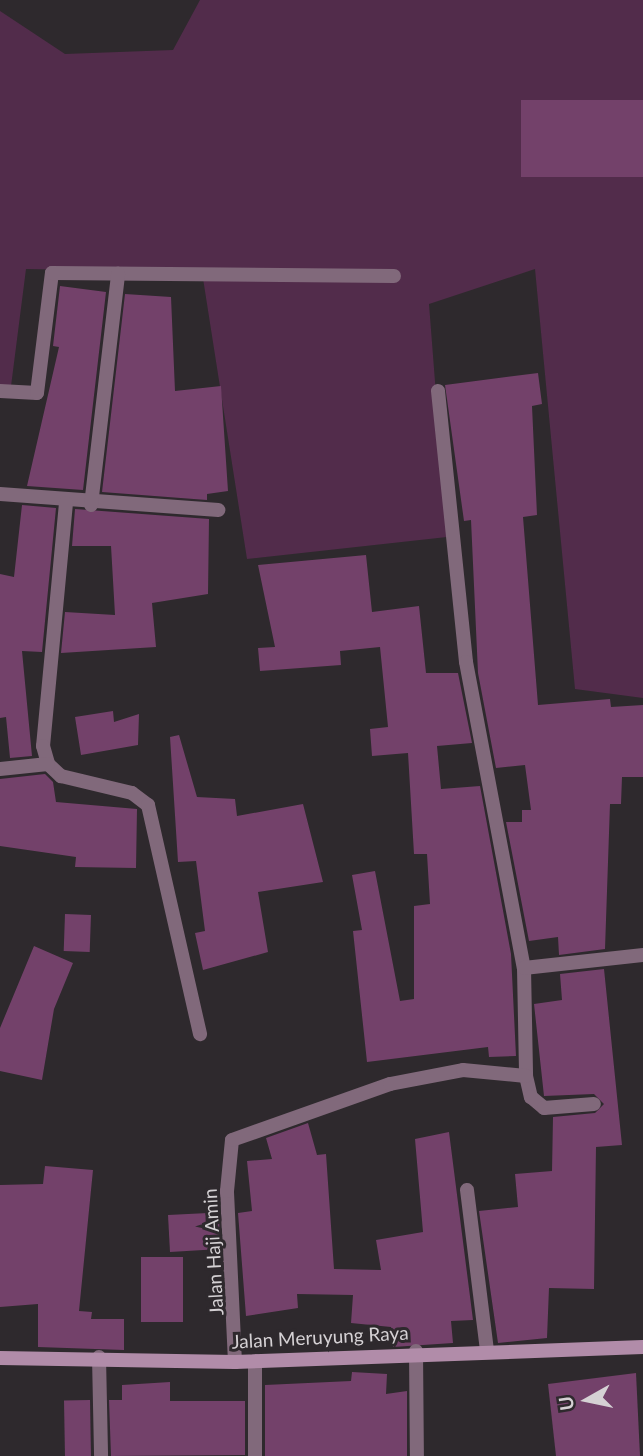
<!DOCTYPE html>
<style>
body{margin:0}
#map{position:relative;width:643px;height:1456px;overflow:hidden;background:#2e292d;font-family:Lato,sans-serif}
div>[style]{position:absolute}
.green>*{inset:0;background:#522c4b}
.building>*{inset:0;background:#73416a;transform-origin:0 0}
.minor>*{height:14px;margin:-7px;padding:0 7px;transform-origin:7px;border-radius:7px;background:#81697b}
.secondary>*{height:14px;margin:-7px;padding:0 7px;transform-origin:7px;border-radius:7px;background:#b18ca9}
span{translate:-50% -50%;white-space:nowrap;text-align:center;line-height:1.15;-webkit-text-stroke:6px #2e292d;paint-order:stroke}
.street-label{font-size:19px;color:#d5d1d4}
.north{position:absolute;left:552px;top:1365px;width:70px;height:70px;-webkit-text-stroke:5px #2e292d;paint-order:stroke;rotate:261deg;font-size:19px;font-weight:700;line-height:28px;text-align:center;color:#d5d1d4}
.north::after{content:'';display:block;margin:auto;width:24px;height:32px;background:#d5d1d4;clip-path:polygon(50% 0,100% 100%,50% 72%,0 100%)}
</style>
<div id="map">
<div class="green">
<i style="clip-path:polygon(200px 0,643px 0,643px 698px,575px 689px,535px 269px,429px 304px,447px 537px,247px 559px,202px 272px,26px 269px,10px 394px,0 393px,0 11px,65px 54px,173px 50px)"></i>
</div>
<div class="building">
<i style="left:643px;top:100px;width:77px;height:122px;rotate:90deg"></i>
<i style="clip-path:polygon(60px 286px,106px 292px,83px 490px,27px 486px,59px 347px,53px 346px)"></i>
<i style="clip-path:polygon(125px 294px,171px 297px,175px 391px,221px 386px,228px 491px,207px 494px,207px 500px,102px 492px)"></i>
<i style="clip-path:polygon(538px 373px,542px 404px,532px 406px,537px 515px,523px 517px,538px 705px,610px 699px,611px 707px,643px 705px,643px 777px,622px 777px,621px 804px,610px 804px,605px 949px,559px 955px,558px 937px,529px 941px,506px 822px,522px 822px,522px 810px,531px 810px,525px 765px,496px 768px,478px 673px,471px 520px,464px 521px,445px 385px)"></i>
<i style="clip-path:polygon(22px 505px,56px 508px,42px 652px,22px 651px,32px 756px,10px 758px,6px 717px,0 718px,0 574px,14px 577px)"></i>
<i style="clip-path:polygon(75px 509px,209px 519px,208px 594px,152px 603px,156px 647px,61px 653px,65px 612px,115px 615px,111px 546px,72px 546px)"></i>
<i style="clip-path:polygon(366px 555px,372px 612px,419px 606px,426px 673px,458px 673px,472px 743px,437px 746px,441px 789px,480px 786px,511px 954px,516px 1056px,489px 1057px,488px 1047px,367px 1062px,353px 931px,362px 930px,352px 875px,375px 871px,400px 1001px,414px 999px,414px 906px,430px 904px,427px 854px,414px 854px,408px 753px,372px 756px,370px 729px,388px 727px,380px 647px,340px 651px,341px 665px,260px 671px,258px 648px,275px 647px,258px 565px)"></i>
<i style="clip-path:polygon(113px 711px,114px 722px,139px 714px,138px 745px,81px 755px,75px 717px)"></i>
<i style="clip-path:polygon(179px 735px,197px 797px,235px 799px,237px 816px,303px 804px,323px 882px,258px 892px,268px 952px,203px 970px,195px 933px,205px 931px,196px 861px,178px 862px,170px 737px)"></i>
<i style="clip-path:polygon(45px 774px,53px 782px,56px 802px,137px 809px,136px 868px,75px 867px,76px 857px,0 846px,0 779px)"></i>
<i style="left:65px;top:914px;width:26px;height:37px;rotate:2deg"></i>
<i style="clip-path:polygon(34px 946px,73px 963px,54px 1009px,42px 1080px,0 1071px,0 1028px)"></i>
<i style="clip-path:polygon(604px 969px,622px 1145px,596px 1147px,594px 1289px,549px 1288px,547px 1338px,498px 1343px,479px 1211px,518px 1207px,515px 1174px,552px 1171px,553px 1117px,595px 1113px,604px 1104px,594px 1094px,544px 1096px,534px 1004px,562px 1000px,560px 974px)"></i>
<i style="clip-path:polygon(308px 1123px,317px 1155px,326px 1154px,334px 1269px,381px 1270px,376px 1240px,423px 1232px,415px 1139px,449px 1132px,473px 1320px,451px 1321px,453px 1343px,393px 1347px,391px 1327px,351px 1323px,353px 1295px,297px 1294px,298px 1308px,246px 1316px,238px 1213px,252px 1211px,247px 1161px,272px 1159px,266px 1138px)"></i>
<i style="clip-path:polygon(45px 1166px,93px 1170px,79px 1311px,92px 1312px,91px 1319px,124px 1319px,124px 1350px,38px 1347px,38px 1304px,0 1307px,0 1185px,43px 1184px)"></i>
<i style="clip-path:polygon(208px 1213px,219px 1216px,220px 1249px,170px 1252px,168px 1215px)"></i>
<i style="left:141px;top:1257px;width:42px;height:65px"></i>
<i style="clip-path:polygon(352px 1372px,387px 1374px,386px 1394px,407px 1391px,407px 1456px,265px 1456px,265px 1385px,351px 1381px)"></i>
<i style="clip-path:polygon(636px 1373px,640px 1456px,556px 1456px,548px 1384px)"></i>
<i style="clip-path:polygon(170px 1382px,170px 1401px,245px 1401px,245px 1455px,111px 1456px,109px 1400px,122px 1400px,122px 1385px)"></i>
<i style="left:90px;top:1400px;width:56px;height:26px;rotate:89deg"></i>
</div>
<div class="minor">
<i style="left:0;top:391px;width:37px;rotate:3deg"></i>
<i style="left:37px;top:393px;width:121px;rotate:-82.9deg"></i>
<i style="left:52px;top:273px;width:342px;rotate:0.5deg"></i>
<i style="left:438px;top:391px;width:272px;rotate:84.1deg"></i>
<i style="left:466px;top:662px;width:311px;rotate:79.3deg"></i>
<i style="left:524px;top:968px;width:108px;rotate:88.9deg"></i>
<i style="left:526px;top:1076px;width:22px;rotate:77deg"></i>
<i style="left:531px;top:1097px;width:17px;rotate:40deg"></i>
<i style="left:544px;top:1108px;width:50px;rotate:-4.6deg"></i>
<i style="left:0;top:494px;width:219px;rotate:4.2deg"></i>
<i style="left:66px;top:503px;width:244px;rotate:95.4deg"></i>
<i style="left:43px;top:746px;width:19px;rotate:74deg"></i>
<i style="left:48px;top:764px;width:18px;rotate:43deg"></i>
<i style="left:61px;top:776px;width:73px;rotate:13.5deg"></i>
<i style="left:132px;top:793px;width:20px;rotate:37deg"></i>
<i style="left:148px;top:805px;width:235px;rotate:77.2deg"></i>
<i style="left:91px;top:505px;width:233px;rotate:-83.3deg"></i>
<i style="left:0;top:769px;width:48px;rotate:-5.9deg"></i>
<i style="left:524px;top:968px;width:120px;rotate:-6.2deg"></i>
<i style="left:467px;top:1190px;width:162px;rotate:82.9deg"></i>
<i style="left:416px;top:1351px;width:105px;rotate:89.5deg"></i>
<i style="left:99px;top:1357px;width:99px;rotate:88.8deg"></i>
<i style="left:255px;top:1361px;width:95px;rotate:90deg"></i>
<i style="left:235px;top:1362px;width:171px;rotate:-92.7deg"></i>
<i style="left:227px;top:1191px;width:51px;rotate:-84.4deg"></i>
<i style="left:232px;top:1140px;width:168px;rotate:-19.5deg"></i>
<i style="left:390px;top:1084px;width:74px;rotate:-10.9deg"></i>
<i style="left:463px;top:1070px;width:63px;rotate:5.4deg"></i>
</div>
<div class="secondary">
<i style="left:0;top:1358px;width:235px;rotate:1deg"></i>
<i style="left:235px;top:1362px;width:408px;rotate:-2.1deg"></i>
</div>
<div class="street-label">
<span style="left:213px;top:1252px;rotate:-93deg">Jalan Haji Amin</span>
<span style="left:320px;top:1337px;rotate:-3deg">Jalan Meruyung Raya</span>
</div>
<div class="north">U</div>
</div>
